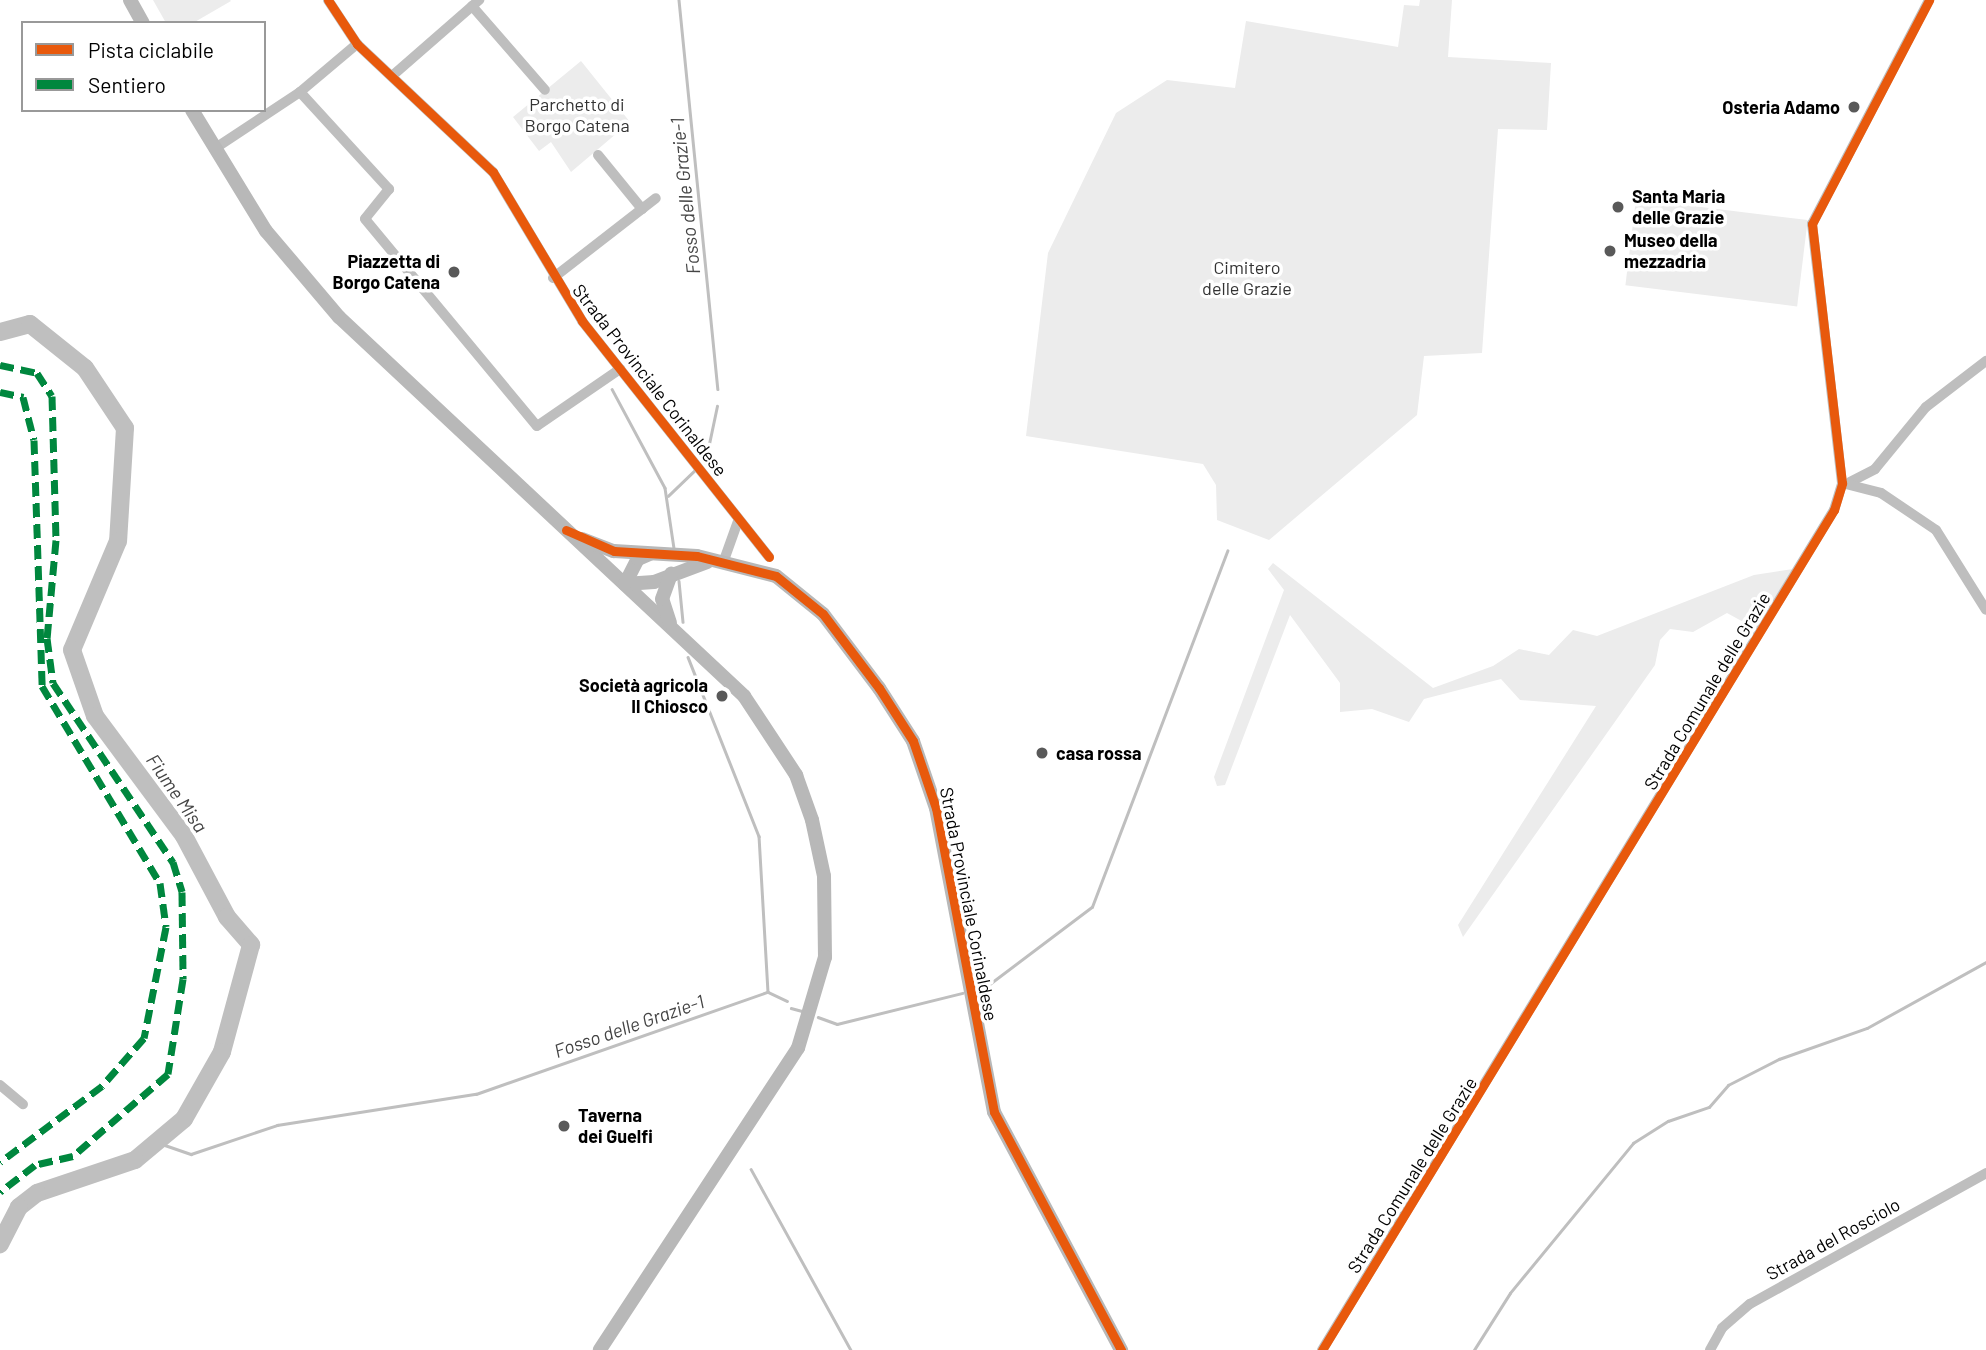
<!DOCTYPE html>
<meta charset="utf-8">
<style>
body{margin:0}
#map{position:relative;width:1986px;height:1350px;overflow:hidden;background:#fff;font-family:Barlow,sans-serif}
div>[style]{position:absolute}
.green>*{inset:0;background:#ececec;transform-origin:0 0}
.stream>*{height:2.5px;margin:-1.25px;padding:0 1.25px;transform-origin:1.25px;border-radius:1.25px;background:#bfbfbf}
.river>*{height:18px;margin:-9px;padding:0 9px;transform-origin:9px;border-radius:9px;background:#bfbfbf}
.street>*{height:10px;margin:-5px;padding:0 5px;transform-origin:5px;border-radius:5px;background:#bebebe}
.secondary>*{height:14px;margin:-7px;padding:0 7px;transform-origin:7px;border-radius:7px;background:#b8b8b8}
.quiet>*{height:7px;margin-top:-3.5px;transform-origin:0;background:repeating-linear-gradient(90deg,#00873e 0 14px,transparent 0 21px)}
.cycleway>*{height:9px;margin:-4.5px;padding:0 4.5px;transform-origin:4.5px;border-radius:4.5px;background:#e8590c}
.dots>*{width:19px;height:19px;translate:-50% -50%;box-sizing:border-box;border:4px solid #fff;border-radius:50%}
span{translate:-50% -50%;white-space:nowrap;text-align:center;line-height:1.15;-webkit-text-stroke:7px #fff;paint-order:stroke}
.park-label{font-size:18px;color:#333}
.poi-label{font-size:18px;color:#000;font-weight:700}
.right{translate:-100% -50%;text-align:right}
.left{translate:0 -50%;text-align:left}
.street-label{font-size:18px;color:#000}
.water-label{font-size:19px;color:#444;font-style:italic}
.legend{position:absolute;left:21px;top:21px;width:245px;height:91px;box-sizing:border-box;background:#fff;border:2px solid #999;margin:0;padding:9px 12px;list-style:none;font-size:21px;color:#000}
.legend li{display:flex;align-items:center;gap:14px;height:35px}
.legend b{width:35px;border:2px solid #999}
</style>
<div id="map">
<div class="green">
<i style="clip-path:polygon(153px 0,230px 0,231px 1px,193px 23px,166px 23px)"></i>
<i style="clip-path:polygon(1420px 0,1452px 0,1448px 57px,1551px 63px,1547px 130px,1498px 129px,1482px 353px,1424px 356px,1417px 415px,1269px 540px,1217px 520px,1216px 485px,1203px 464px,1026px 436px,1048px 253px,1116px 113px,1167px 80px,1235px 88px,1246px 21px,1398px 47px,1404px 5px,1419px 6px)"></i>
<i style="clip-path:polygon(581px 61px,630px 122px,571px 172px,551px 142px,539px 151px,513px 117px)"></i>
<i style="left:1636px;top:199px;width:173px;height:87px;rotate:7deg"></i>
<i style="clip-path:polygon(1273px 563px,1433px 688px,1493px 666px,1519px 649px,1549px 655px,1573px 630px,1597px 636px,1754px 575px,1793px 569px,1758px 630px,1727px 613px,1693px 632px,1670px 629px,1660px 640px,1655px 665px,1463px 937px,1458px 925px,1596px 706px,1520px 700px,1501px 679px,1424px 699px,1409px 722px,1372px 709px,1340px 712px,1340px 683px,1290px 615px,1225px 785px,1217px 786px,1214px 777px,1284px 590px,1268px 569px)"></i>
</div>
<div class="stream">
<i style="left:679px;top:0;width:391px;rotate:84.3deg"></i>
<i style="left:612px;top:389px;width:112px;rotate:61.8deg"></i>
<i style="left:665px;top:488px;width:61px;rotate:81.5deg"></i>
<i style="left:705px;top:463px;width:58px;rotate:-78.1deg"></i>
<i style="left:668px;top:496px;width:36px;rotate:-44deg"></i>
<i style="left:679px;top:581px;width:41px;rotate:84.4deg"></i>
<i style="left:688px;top:657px;width:193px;rotate:68.4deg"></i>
<i style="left:759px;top:836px;width:156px;rotate:86.7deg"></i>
<i style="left:768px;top:992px;width:21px;rotate:25deg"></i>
<i style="left:979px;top:992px;width:141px;rotate:-37deg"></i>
<i style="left:1092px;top:907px;width:381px;rotate:-69.2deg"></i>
<i style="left:791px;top:1008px;width:11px;rotate:15deg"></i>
<i style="left:818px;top:1017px;width:20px;rotate:20deg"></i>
<i style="left:837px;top:1024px;width:129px;rotate:-13.9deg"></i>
<i style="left:159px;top:1143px;width:34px;rotate:19deg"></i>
<i style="left:191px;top:1154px;width:91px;rotate:-18.6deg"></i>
<i style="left:277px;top:1125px;width:201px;rotate:-8.9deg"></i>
<i style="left:476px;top:1094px;width:309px;rotate:-19.3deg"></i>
<i style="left:751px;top:1169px;width:207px;rotate:61.1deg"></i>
<i style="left:1474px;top:1350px;width:67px;rotate:-57.7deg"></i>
<i style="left:1510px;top:1293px;width:194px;rotate:-50.6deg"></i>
<i style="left:1633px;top:1143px;width:41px;rotate:-32.2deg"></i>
<i style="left:1668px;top:1121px;width:43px;rotate:-18.9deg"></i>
<i style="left:1709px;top:1107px;width:29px;rotate:-49deg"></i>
<i style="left:1728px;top:1085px;width:57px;rotate:-27deg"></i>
<i style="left:1779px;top:1059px;width:93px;rotate:-19.4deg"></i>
<i style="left:1867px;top:1028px;width:136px;rotate:-29deg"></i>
</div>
<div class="river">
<i style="left:0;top:332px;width:31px;rotate:-15deg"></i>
<i style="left:30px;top:324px;width:70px;rotate:38.7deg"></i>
<i style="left:85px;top:368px;width:72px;rotate:56.3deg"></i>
<i style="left:125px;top:428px;width:113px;rotate:93.5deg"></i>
<i style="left:118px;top:541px;width:118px;rotate:112.9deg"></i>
<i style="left:72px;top:650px;width:70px;rotate:70.8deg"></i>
<i style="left:95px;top:716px;width:149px;rotate:53.4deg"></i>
<i style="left:184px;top:836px;width:92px;rotate:62deg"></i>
<i style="left:227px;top:917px;width:37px;rotate:49deg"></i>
<i style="left:251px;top:945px;width:111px;rotate:105.2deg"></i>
<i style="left:222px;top:1052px;width:77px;rotate:119.6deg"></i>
<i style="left:184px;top:1119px;width:64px;rotate:140.1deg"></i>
<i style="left:135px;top:1160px;width:103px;rotate:161.4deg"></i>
<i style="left:37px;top:1193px;width:23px;rotate:142deg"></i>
<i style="left:19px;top:1207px;width:42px;rotate:117.2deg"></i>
</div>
<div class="street">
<i style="left:328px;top:0;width:53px;rotate:56.6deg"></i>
<i style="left:357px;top:44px;width:187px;rotate:43.3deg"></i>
<i style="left:493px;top:172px;width:174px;rotate:59.1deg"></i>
<i style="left:582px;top:321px;width:301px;rotate:51.6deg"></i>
<i style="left:472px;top:6px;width:111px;rotate:49deg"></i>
<i style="left:392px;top:76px;width:116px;rotate:-41.1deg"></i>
<i style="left:300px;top:92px;width:75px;rotate:-40.1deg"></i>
<i style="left:214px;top:149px;width:103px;rotate:-33.5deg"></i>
<i style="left:300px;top:92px;width:132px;rotate:47.5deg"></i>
<i style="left:389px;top:189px;width:38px;rotate:129deg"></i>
<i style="left:365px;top:219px;width:269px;rotate:50.3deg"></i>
<i style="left:537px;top:426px;width:101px;rotate:-34.5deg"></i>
<i style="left:598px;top:155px;width:70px;rotate:50.8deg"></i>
<i style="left:553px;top:278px;width:130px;rotate:-37.8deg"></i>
<i style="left:1850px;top:482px;width:28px;rotate:-27deg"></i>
<i style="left:1875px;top:469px;width:80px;rotate:-50.6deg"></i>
<i style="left:1926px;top:407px;width:76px;rotate:-37.5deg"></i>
<i style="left:1842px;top:483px;width:40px;rotate:14.4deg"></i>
<i style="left:1881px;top:493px;width:66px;rotate:33.9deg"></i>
<i style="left:1936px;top:530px;width:94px;rotate:58deg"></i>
<i style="left:723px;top:563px;width:45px;rotate:-70.3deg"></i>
<i style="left:0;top:1085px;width:30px;rotate:40deg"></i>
<i style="left:1322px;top:1350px;width:984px;rotate:-58.64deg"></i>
<i style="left:1834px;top:510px;width:28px;rotate:-73deg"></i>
<i style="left:1842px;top:483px;width:261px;rotate:-96.6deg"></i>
<i style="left:1812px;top:224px;width:253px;rotate:-62.4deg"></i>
<i style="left:1710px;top:1350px;width:25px;rotate:-61deg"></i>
<i style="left:1722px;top:1328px;width:37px;rotate:-41deg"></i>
<i style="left:1750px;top:1304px;width:270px;rotate:-29deg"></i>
</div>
<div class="secondary">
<i style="left:130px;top:0;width:26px;rotate:61deg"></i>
<i style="left:192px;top:110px;width:142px;rotate:58.6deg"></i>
<i style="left:266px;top:231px;width:113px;rotate:49.7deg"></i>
<i style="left:339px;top:317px;width:555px;rotate:43.1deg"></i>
<i style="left:744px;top:696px;width:95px;rotate:56.6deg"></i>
<i style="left:796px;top:775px;width:48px;rotate:70.4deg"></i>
<i style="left:812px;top:820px;width:57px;rotate:77.9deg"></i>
<i style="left:824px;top:876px;width:81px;rotate:89.3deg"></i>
<i style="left:825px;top:957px;width:95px;rotate:106.5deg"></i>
<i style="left:798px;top:1048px;width:361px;rotate:123.3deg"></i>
<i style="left:582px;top:539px;width:34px;rotate:21deg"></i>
<i style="left:614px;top:551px;width:83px;rotate:3.4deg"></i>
<i style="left:697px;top:556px;width:81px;rotate:14.2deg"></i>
<i style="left:776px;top:576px;width:60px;rotate:39deg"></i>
<i style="left:823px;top:614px;width:93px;rotate:52.9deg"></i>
<i style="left:879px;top:688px;width:63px;rotate:57.3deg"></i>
<i style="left:913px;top:741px;width:71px;rotate:71.1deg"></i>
<i style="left:936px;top:808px;width:309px;rotate:79.2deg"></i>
<i style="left:994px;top:1112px;width:270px;rotate:61.9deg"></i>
<i style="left:625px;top:584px;width:29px;rotate:-4deg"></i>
<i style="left:654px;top:582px;width:57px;rotate:-20.7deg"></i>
<i style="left:625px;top:584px;width:28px;rotate:-63deg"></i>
<i style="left:638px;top:559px;width:13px;rotate:-23deg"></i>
<i style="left:670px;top:623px;width:25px;rotate:-108deg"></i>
<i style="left:662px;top:599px;width:27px;rotate:-70deg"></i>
</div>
<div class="quiet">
<i style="left:0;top:365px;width:38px;rotate:12deg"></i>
<i style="left:37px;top:373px;width:27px;rotate:57deg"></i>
<i style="left:52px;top:396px;width:144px;rotate:88.4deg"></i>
<i style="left:56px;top:540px;width:98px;rotate:95.2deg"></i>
<i style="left:47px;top:638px;width:45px;rotate:82.4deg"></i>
<i style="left:53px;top:683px;width:216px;rotate:56.2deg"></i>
<i style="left:173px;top:862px;width:31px;rotate:73deg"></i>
<i style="left:182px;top:892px;width:87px;rotate:89.3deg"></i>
<i style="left:183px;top:979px;width:96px;rotate:99deg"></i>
<i style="left:168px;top:1074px;width:125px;rotate:139.2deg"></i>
<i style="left:73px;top:1156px;width:39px;rotate:167deg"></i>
<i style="left:35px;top:1165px;width:44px;rotate:142.4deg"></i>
<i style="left:0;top:392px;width:24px;rotate:12deg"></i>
<i style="left:23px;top:397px;width:44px;rotate:75.7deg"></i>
<i style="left:34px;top:440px;width:246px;rotate:88.1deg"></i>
<i style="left:42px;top:686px;width:230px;rotate:59.1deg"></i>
<i style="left:160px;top:883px;width:44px;rotate:82.2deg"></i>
<i style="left:166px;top:927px;width:113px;rotate:101.2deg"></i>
<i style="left:144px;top:1038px;width:64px;rotate:131.2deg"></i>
<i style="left:102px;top:1086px;width:127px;rotate:143.3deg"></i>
</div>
<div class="cycleway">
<i style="left:328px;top:0;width:53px;rotate:56.6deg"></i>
<i style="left:357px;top:44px;width:187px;rotate:43.3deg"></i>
<i style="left:493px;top:172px;width:174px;rotate:59.1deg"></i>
<i style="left:582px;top:321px;width:301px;rotate:51.6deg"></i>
<i style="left:566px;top:530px;width:52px;rotate:23.6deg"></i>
<i style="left:614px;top:551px;width:83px;rotate:3.4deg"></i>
<i style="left:697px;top:556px;width:81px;rotate:14.2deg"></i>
<i style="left:776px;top:576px;width:60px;rotate:39deg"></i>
<i style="left:823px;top:614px;width:93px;rotate:52.9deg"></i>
<i style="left:879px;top:688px;width:63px;rotate:57.3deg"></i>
<i style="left:913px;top:741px;width:71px;rotate:71.1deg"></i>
<i style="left:936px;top:808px;width:309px;rotate:79.2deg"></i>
<i style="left:994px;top:1112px;width:270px;rotate:61.9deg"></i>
<i style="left:1322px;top:1350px;width:984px;rotate:-58.64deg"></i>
<i style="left:1834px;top:510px;width:28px;rotate:-73deg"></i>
<i style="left:1842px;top:483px;width:261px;rotate:-96.6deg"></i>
<i style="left:1812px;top:224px;width:253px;rotate:-62.4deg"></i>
</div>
<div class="dots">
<i style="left:1854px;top:107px;background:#595959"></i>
<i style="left:1618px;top:207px;background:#595959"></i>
<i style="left:1610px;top:251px;background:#595959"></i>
<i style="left:454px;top:272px;background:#595959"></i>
<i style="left:722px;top:696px;background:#595959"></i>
<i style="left:1042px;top:753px;background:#595959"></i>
<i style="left:564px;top:1126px;background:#595959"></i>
</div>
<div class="park-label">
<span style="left:577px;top:115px">Parchetto di<br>Borgo Catena</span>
<span style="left:1247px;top:278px">Cimitero<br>delle Grazie</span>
</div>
<div class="poi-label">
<span class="right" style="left:1840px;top:107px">Osteria Adamo</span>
<span class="left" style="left:1632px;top:207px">Santa Maria<br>delle Grazie</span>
<span class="left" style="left:1624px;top:251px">Museo della<br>mezzadria</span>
<span class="right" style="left:440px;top:272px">Piazzetta di<br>Borgo Catena</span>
<span class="right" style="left:708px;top:696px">Società agricola<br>Il Chiosco</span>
<span class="left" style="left:1056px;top:753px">casa rossa</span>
<span class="left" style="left:578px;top:1126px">Taverna<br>dei Guelfi</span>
</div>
<div class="street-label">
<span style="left:650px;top:380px;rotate:52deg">Strada Provinciale Corinaldese</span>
<span style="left:1707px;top:691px;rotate:-59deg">Strada Comunale delle Grazie</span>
<span style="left:969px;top:904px;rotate:79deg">Strada Provinciale Corinaldese</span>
<span style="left:1412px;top:1175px;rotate:-58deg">Strada Comunale delle Grazie</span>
<span style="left:1833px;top:1239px;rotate:-29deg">Strada del Rosciolo</span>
</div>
<div class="water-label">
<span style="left:685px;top:196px;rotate:-96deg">Fosso delle Grazie-1</span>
<span style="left:177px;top:793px;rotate:55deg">Fiume Misa</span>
<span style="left:629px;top:1026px;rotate:-19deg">Fosso delle Grazie-1</span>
</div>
<ul class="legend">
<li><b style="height:9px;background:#e8590c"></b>Pista ciclabile</li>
<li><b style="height:9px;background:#00873e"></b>Sentiero</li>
</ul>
</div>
